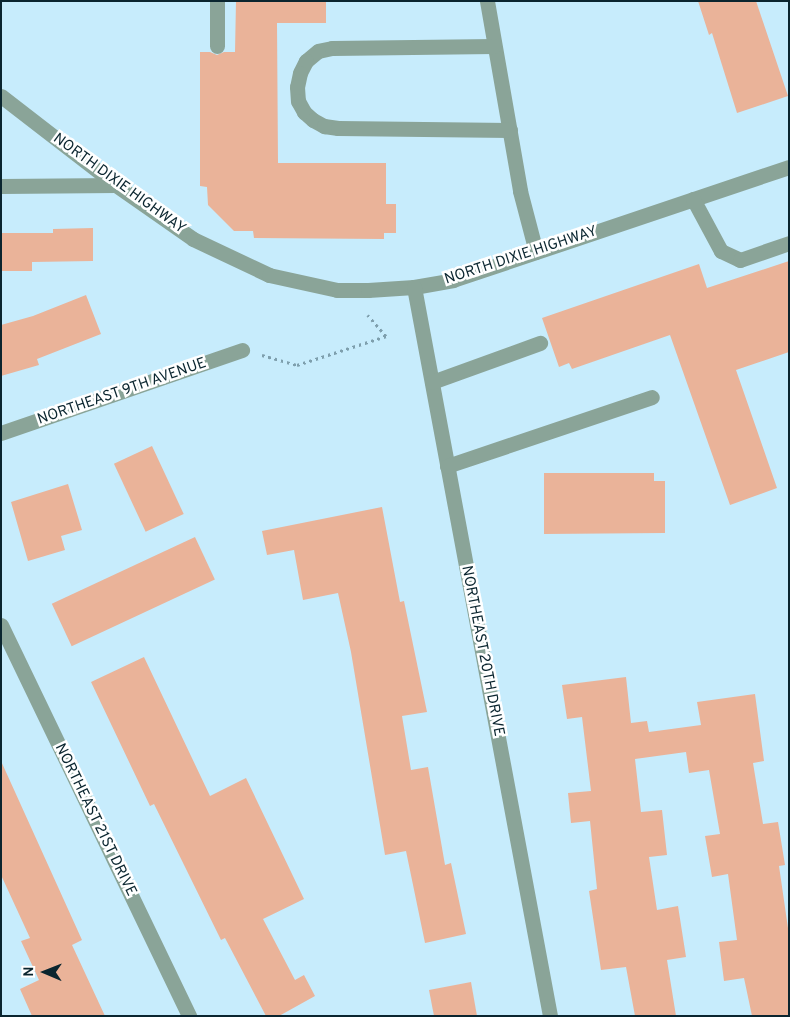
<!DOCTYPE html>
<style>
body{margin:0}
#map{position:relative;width:790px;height:1017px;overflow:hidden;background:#c7ecfc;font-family:Overpass,sans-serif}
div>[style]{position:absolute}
.building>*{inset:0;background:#eab399;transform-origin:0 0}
.path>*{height:3px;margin-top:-1.5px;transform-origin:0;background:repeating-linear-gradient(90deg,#7e9fad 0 2.5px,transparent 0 6.5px)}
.minor>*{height:15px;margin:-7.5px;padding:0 7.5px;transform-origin:7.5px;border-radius:7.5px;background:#8aa498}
span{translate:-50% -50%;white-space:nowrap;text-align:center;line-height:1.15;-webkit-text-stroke:5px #fff;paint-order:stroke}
.street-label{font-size:15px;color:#0a252f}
.frame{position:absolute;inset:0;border:2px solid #0a252f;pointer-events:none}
.north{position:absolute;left:20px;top:947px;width:50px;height:50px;-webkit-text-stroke:4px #fff;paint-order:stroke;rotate:271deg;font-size:14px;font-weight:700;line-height:20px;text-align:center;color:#0a252f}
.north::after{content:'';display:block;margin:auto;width:18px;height:22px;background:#0a252f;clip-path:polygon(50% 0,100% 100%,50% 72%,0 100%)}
</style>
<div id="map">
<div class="building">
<i style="clip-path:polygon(236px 1px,326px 1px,326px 23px,277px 23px,278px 163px,386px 163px,386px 204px,396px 204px,396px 233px,384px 233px,384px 239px,254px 238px,253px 231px,234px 231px,208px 205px,207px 187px,200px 186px,200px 52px,210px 52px,217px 55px,224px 52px,235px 52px)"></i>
<i style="clip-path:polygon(698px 1px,756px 1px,788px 96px,737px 113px,712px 33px,709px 35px)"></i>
<i style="clip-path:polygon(93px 228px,93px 261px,32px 262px,32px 271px,1px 271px,1px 233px,53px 233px,53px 229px)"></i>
<i style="clip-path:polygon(789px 261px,789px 352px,736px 370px,777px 488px,730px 505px,670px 335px,572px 369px,569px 363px,559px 367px,542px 318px,699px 264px,707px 288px)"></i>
<i style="clip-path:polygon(86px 295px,101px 334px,37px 359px,39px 365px,1px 376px,1px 325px,33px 316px)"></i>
<i style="left:152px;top:446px;width:75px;height:42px;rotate:65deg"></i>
<i style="clip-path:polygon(544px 473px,654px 473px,654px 481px,665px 481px,665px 533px,544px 534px)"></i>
<i style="clip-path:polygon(68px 484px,82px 530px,61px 536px,65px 550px,28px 561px,11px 502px)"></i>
<i style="clip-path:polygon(382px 507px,400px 602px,404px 601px,427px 712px,402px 716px,411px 770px,428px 767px,445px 865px,451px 863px,466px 934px,425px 943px,406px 851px,385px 855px,351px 652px,338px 593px,303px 600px,294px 550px,267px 555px,262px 531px)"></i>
<i style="left:195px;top:537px;width:47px;height:158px;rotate:65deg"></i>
<i style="clip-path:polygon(144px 657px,210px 796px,246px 778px,304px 899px,263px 919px,295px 980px,304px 975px,315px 996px,279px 1016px,266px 1016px,225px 938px,221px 940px,154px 804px,150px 806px,91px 682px)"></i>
<i style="clip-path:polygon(626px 677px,631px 723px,647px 721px,649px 732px,701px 725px,697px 702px,755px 694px,764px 761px,753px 763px,763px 824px,778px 822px,785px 865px,779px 866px,789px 935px,789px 1016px,752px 1016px,744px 978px,724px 981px,719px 942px,737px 940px,728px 874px,712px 877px,705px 836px,720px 834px,709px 770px,689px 773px,686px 752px,635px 759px,641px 812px,662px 810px,667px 855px,649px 857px,657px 910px,678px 906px,686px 957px,667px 960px,676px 1016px,635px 1016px,626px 967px,601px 970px,589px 891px,597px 889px,590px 821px,571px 823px,568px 793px,591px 791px,582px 717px,567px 719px,562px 685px)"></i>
<i style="clip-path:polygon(1px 761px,82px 940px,72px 945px,105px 1016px,32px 1016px,20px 989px,39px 980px,21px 941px,30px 938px,1px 875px)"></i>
<i style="clip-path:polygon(471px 982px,477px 1016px,434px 1016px,429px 990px)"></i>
</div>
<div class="path">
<i style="left:262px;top:355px;width:36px;rotate:16deg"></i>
<i style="left:297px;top:365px;width:94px;rotate:-18deg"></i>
<i style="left:386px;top:336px;width:28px;rotate:-131deg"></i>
</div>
<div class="minor">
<i style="left:487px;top:1px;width:193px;rotate:80.1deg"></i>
<i style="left:520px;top:191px;width:63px;rotate:75.3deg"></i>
<i style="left:217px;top:46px;width:45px;rotate:-90deg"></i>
<i style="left:494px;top:46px;width:162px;rotate:179.3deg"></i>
<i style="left:332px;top:48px;width:14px;rotate:168deg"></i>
<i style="left:318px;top:51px;width:16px;rotate:140deg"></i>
<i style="left:306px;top:61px;width:13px;rotate:117deg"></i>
<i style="left:300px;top:73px;width:14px;rotate:102deg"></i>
<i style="left:297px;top:87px;width:14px;rotate:86deg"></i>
<i style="left:298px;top:101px;width:13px;rotate:61deg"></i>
<i style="left:304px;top:112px;width:12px;rotate:42deg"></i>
<i style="left:313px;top:120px;width:13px;rotate:29deg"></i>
<i style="left:324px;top:126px;width:14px;rotate:8deg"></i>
<i style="left:338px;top:128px;width:172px;rotate:0.7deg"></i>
<i style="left:1px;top:96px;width:145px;rotate:37.7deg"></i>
<i style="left:116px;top:185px;width:94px;rotate:35deg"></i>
<i style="left:193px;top:239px;width:84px;rotate:25.3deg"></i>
<i style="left:269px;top:275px;width:70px;rotate:12.4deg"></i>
<i style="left:337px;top:290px;width:31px"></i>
<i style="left:368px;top:290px;width:46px;rotate:-3.7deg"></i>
<i style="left:414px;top:287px;width:40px;rotate:-10deg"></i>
<i style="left:453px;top:280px;width:354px;rotate:-18.6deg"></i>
<i style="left:1px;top:186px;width:115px;rotate:-0.5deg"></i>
<i style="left:693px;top:199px;width:59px;rotate:61.7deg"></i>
<i style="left:721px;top:251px;width:21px;rotate:25deg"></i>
<i style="left:740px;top:260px;width:52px;rotate:-19.1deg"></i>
<i style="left:414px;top:287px;width:742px;rotate:79.43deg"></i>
<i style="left:432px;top:382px;width:115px;rotate:-19.9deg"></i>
<i style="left:1px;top:433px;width:255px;rotate:-19deg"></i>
<i style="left:447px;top:466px;width:216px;rotate:-18.6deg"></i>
<i style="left:1px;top:625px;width:434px;rotate:64.3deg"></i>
</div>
<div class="street-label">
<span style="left:119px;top:184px;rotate:36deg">NORTH DIXIE HIGHWAY</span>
<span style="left:521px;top:256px;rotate:-18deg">NORTH DIXIE HIGHWAY</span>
<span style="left:122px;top:392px;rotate:-19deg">NORTHEAST 9TH AVENUE</span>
<span style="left:482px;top:651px;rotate:79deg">NORTHEAST 20TH DRIVE</span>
<span style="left:95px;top:820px;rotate:64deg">NORTHEAST 21ST DRIVE</span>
</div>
<div class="frame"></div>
<div class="north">N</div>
</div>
